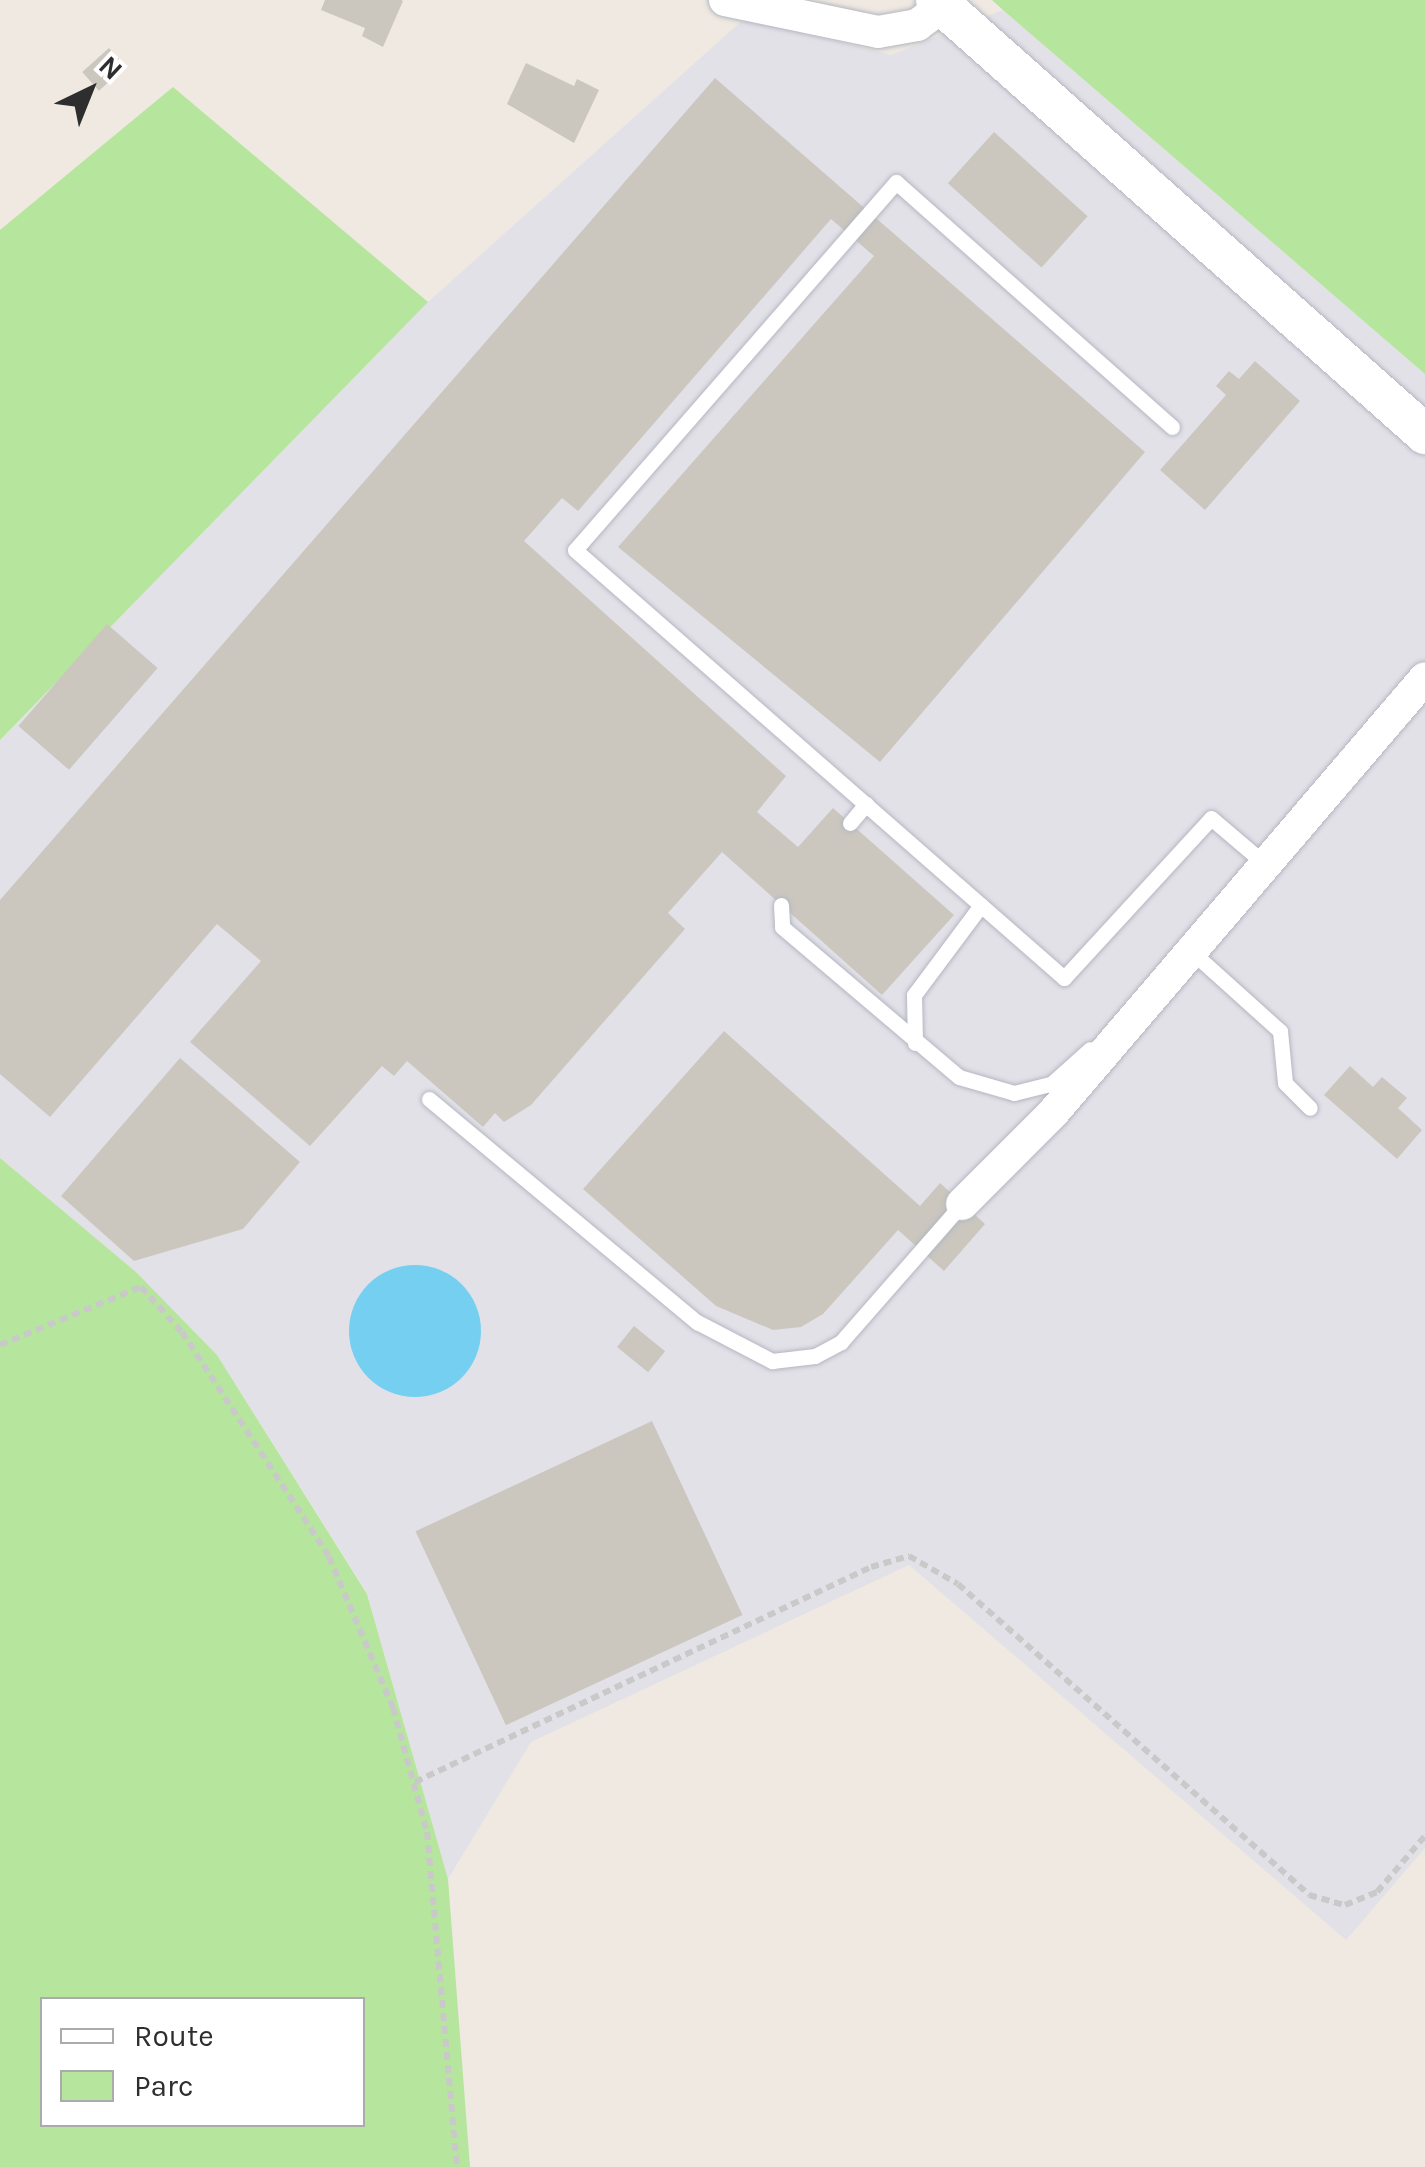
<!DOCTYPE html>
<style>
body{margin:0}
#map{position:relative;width:1425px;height:2167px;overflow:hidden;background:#efe9e1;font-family:Karla,sans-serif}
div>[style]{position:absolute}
.industrial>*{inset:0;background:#e3e1e8}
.green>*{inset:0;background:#b6e59e}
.water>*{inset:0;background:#75cff0}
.round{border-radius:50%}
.building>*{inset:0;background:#cbc7bf;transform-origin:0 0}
.path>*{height:6px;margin-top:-3px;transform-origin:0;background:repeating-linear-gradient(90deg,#c9c9c9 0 8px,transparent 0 13px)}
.roads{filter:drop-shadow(0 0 2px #b4b7c1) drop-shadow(0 0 2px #b4b7c1)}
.service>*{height:15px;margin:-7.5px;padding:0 7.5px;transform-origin:7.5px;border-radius:7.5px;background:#fff}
.minor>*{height:32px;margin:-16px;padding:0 16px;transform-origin:16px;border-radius:16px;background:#fff}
.tertiary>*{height:40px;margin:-20px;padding:0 20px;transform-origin:20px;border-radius:20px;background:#fff}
span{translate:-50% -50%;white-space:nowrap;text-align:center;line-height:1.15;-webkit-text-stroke:10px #fff;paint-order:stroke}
.legend{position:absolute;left:40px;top:1997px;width:325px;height:130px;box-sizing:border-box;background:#fff;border:2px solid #ababab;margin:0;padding:12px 18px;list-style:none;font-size:30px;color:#2e2e2e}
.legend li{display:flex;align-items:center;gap:20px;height:50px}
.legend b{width:50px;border:2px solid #ababab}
.north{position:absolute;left:40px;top:40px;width:100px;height:100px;-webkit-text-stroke:8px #fff;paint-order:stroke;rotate:43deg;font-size:28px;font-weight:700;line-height:40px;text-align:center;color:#2e2e2e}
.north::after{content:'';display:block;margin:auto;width:35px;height:45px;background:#2e2e2e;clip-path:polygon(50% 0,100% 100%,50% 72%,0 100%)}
</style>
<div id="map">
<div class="industrial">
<i style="clip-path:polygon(1003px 10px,1425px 374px,1425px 1848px,1346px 1940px,909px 1565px,531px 1742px,448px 1879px,367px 1593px,217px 1355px,136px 1272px,0 1158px,0 740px,428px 302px,745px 18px,891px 55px)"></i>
</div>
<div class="green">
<i style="clip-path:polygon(992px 0,1425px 0,1425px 374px,1003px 10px)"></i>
<i style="clip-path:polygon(173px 87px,428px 302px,0 740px,0 230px)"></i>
<i style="clip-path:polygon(evenodd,0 1158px,136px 1272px,217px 1355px,367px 1594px,448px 1879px,470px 2167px,0 2167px,0 1158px,42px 2000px,362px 2000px,362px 2124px,42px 2124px,42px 2000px)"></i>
</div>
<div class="water">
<i class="round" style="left:349px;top:1265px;width:132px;height:132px"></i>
</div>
<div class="building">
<i style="clip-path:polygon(325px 0,401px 0,403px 1px,383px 47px,362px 36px,365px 28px,321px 10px)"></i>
<i style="left:109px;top:48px;width:25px;height:36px;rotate:48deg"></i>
<i style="clip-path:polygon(526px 63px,574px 86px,577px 79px,599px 90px,574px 143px,507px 104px)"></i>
<i style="clip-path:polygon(715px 78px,1145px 452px,880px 762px,618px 547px,874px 256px,831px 219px,578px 511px,562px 498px,524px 541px,786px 776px,757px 812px,798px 847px,833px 808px,954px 915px,882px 995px,722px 852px,668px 913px,685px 929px,531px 1105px,504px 1122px,495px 1113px,483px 1127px,407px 1061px,394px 1076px,382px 1066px,310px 1146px,190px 1042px,261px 961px,217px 924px,50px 1117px,0 1074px,0 900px)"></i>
<i style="left:994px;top:132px;width:126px;height:69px;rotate:42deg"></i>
<i style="clip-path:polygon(1255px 361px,1300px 401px,1205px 510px,1160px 470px,1226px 395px,1216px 386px,1229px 371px,1239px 379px)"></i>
<i style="left:107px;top:624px;width:67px;height:135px;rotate:41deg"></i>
<i style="clip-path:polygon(724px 1031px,920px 1206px,940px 1183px,985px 1224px,944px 1271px,898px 1230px,823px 1314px,801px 1327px,773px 1330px,716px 1306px,583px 1189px)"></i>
<i style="clip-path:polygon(180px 1058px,300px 1162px,243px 1229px,134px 1261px,61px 1196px)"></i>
<i style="clip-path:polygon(1350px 1066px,1373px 1087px,1382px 1077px,1407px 1098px,1398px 1108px,1422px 1130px,1397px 1159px,1324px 1095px)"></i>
<i style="left:634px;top:1326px;width:40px;height:27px;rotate:39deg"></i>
<i style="left:652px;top:1421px;width:214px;height:261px;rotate:65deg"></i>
</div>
<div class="path">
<i style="left:0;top:1345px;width:152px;rotate:-22.4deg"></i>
<i style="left:141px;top:1287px;width:61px;rotate:47.7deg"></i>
<i style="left:182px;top:1332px;width:269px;rotate:56.8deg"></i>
<i style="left:329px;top:1557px;width:164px;rotate:67deg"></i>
<i style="left:393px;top:1708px;width:129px;rotate:74.7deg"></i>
<i style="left:427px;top:1832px;width:336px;rotate:84.9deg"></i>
<i style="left:415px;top:1782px;width:504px;rotate:-25.24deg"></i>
<i style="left:871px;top:1567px;width:40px;rotate:-16deg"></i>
<i style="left:909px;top:1556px;width:56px;rotate:29.7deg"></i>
<i style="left:958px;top:1584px;width:469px;rotate:41.5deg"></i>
<i style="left:1309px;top:1895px;width:37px;rotate:16deg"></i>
<i style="left:1345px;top:1905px;width:35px;rotate:-22deg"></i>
<i style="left:1377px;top:1892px;width:74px;rotate:-49.4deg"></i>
</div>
<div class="roads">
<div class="service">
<i style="left:1172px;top:427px;width:369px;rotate:-138.4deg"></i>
<i style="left:896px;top:182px;width:488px;rotate:131.1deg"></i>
<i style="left:575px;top:550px;width:650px;rotate:41.19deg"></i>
<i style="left:1064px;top:978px;width:217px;rotate:-47.4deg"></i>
<i style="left:1211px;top:818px;width:71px;rotate:40.4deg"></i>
<i style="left:850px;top:823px;width:25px;rotate:-50deg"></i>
<i style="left:781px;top:905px;width:22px;rotate:87deg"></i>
<i style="left:782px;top:927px;width:232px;rotate:40.3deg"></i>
<i style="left:959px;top:1077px;width:57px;rotate:16.2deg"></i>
<i style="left:1014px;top:1093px;width:38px;rotate:-14deg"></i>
<i style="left:1051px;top:1084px;width:52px;rotate:-41.9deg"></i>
<i style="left:1191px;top:951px;width:120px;rotate:42deg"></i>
<i style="left:1280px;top:1031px;width:52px;rotate:84.5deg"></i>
<i style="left:1285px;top:1083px;width:35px;rotate:45deg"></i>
<i style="left:915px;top:1043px;width:48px;rotate:-91.2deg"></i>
<i style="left:914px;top:995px;width:112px;rotate:-53.3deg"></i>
<i style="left:429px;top:1099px;width:349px;rotate:39.8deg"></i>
<i style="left:697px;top:1322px;width:85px;rotate:27.5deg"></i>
<i style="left:772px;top:1361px;width:43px;rotate:-6.6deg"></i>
<i style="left:815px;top:1356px;width:30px;rotate:-28deg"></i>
<i style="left:841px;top:1342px;width:184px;rotate:-48.8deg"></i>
</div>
<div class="minor">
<i style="left:725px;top:0;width:156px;rotate:11.8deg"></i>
<i style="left:878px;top:32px;width:40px;rotate:-10deg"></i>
<i style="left:917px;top:25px;width:32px;rotate:-36deg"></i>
<i style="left:962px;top:1204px;width:129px;rotate:-45deg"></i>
<i style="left:1053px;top:1113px;width:572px;rotate:-49.46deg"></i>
</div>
<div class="tertiary">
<i style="left:936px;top:0;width:654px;rotate:41.59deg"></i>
</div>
</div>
<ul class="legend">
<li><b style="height:12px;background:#fff"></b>Route</li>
<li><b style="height:28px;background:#b6e59e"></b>Parc</li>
</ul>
<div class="north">N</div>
</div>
